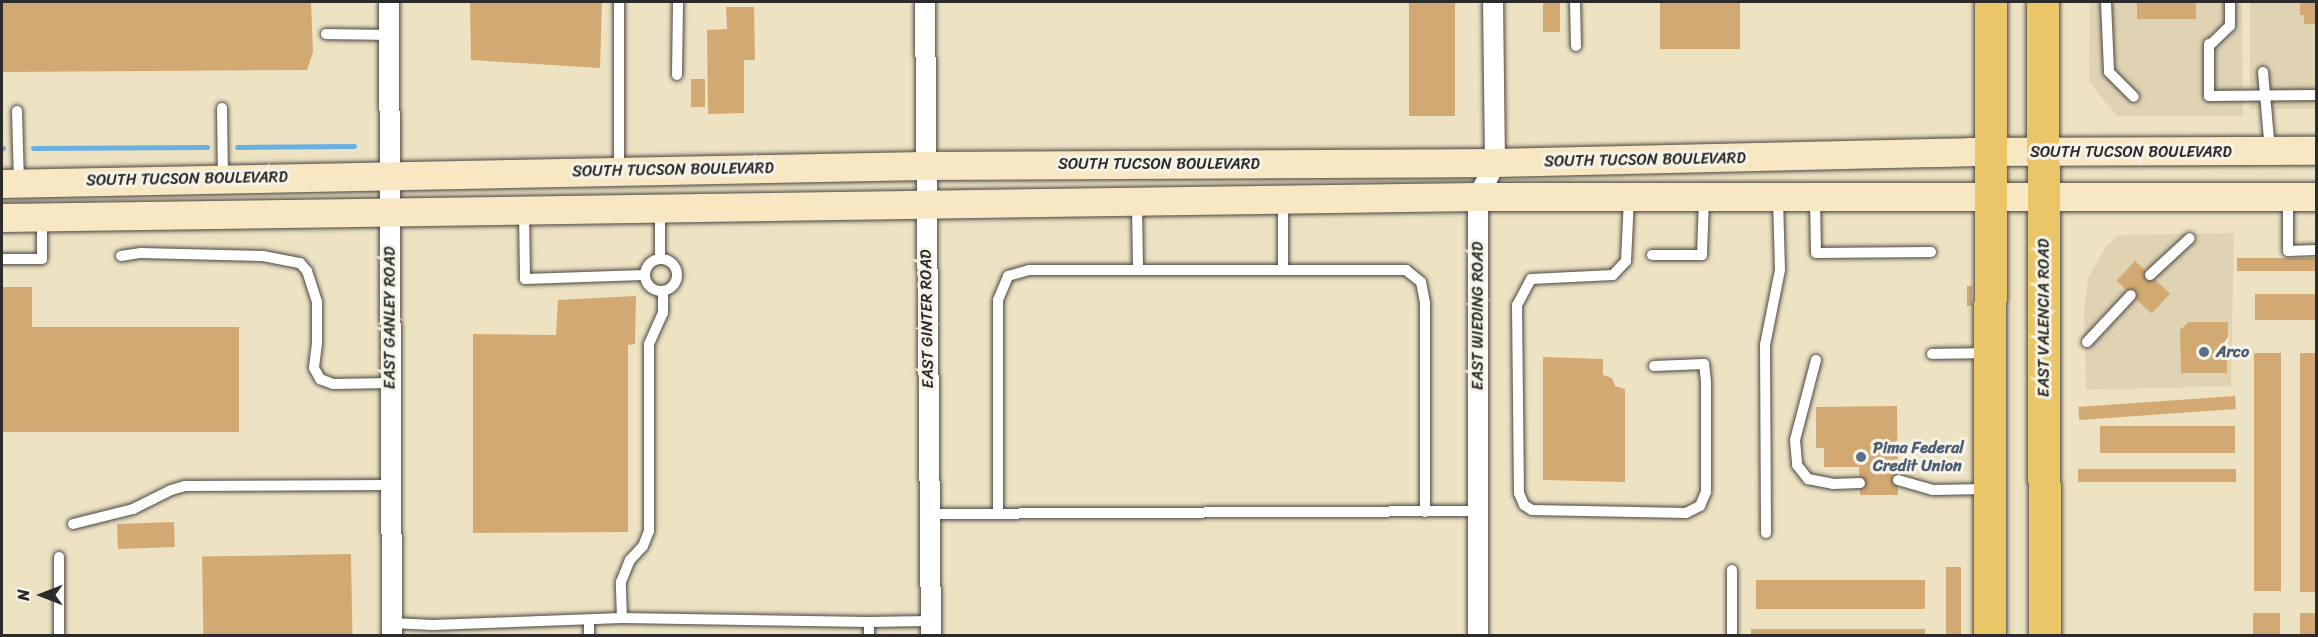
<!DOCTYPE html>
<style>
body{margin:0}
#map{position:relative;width:2318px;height:637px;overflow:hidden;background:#ede2c2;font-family:Sriracha,sans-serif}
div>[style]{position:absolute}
.built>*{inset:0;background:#dfd3b4;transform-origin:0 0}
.stream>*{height:5px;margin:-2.5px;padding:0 2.5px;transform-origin:2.5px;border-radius:2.5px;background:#68aedf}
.building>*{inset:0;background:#d3a973;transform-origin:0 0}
.roads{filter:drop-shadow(0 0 2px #484642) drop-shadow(0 0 2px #484642)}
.lane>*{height:10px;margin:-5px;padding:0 5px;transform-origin:5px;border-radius:5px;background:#fff}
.lane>.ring{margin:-5px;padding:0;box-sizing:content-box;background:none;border:10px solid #fff;border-radius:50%}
.street>*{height:20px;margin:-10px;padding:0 10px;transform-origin:10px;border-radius:10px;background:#fff}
.secondary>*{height:28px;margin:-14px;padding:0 14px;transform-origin:14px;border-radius:14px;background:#f7e8c3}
.primary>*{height:32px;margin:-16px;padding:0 16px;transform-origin:16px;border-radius:16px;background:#ebc669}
.dots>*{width:16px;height:16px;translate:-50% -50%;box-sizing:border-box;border:3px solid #f7f3e8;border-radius:50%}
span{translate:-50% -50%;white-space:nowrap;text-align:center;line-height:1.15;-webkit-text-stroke:6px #f7f3e8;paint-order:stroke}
.street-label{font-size:16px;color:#2b2b2b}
.service-label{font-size:16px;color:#4e5e75;font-weight:700}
.left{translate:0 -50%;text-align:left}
.frame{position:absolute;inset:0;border:3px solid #2b2b2b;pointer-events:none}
.north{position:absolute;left:12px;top:565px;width:60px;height:60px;-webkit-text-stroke:4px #f7f3e8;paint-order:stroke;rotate:270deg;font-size:16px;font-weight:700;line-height:24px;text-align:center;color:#2b2b2b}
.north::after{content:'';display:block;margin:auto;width:21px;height:27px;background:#2b2b2b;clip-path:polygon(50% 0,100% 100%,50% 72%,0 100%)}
</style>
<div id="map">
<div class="built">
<i style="clip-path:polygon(2090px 2px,2242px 2px,2243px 116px,2117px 116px,2089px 82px)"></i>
<i style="left:2250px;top:2px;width:66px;height:107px"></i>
<i style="clip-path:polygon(2234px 233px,2231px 386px,2086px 390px,2084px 312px,2088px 278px,2105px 248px,2118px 235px)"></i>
</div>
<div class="stream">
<i style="left:237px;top:147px;width:117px;rotate:-0.5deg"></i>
<i style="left:2px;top:148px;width:1px"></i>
<i style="left:33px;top:148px;width:174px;rotate:-0.3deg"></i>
</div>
<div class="building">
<i style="clip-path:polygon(2px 2px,311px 2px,313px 52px,307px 70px,2px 72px)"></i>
<i style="clip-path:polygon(470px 2px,602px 2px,600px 68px,471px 60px)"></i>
<i style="left:1409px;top:2px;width:46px;height:114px"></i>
<i style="left:1543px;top:2px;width:17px;height:30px"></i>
<i style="left:1660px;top:2px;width:80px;height:47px"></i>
<i style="left:2137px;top:2px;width:59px;height:17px"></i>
<i style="clip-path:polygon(2300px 2px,2316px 2px,2316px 24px,2304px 24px,2304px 15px,2300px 15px)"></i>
<i style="clip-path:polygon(726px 7px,754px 7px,755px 60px,744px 60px,744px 113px,708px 114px,707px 30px,727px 29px)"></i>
<i style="left:691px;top:79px;width:14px;height:28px"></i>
<i style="left:2316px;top:258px;width:13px;height:79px;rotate:90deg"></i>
<i style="left:2135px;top:261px;width:48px;height:27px;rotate:43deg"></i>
<i style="left:1967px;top:286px;width:5px;height:20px"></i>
<i style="clip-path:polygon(2px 287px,32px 287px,32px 327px,239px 327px,239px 432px,2px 432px)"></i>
<i style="left:2255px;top:294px;width:61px;height:26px"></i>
<i style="clip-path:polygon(636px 296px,635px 344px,628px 345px,628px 532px,473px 533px,473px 334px,556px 335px,558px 300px)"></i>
<i style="clip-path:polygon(2189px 322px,2228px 322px,2227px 373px,2181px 373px,2180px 330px)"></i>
<i style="left:2254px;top:353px;width:27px;height:238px"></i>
<i style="left:2300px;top:353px;width:16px;height:239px"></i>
<i style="clip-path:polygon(1543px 357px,1603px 359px,1603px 375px,1612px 378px,1615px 386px,1625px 389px,1625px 482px,1543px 480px)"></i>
<i style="left:2235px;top:396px;width:13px;height:157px;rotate:86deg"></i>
<i style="clip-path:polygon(1897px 406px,1898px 495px,1860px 495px,1859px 467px,1824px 467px,1824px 448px,1816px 448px,1816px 407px)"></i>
<i style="left:2235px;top:426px;width:27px;height:135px;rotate:90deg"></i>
<i style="left:2078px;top:469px;width:158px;height:13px"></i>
<i style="left:174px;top:522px;width:25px;height:57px;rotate:88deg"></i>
<i style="left:351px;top:554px;width:82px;height:149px;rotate:89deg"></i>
<i style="left:1946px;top:567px;width:15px;height:69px"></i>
<i style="left:1756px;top:580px;width:169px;height:29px"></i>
<i style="left:2253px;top:613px;width:27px;height:23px"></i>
<i style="left:2300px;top:613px;width:16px;height:23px"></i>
<i style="left:1751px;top:629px;width:174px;height:7px"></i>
</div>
<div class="roads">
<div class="lane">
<i style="left:1575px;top:2px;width:44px;rotate:88.7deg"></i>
<i style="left:2106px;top:2px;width:70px;rotate:87.5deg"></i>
<i style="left:2109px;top:72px;width:35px;rotate:45deg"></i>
<i style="left:326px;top:34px;width:63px;rotate:0.9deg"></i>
<i style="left:2209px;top:44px;width:52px;rotate:90deg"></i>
<i style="left:2209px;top:96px;width:107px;rotate:-0.5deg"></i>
<i style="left:2209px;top:46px;width:29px;rotate:-44deg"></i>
<i style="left:2230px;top:26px;width:24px;rotate:-90deg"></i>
<i style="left:2263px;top:72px;width:79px;rotate:84.9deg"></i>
<i style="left:677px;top:75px;width:73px;rotate:-89.2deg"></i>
<i style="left:222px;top:108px;width:70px;rotate:89.2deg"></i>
<i style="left:17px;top:111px;width:72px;rotate:88.4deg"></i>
<i style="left:619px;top:170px;width:168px;rotate:-90deg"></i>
<i style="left:1629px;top:198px;width:63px;rotate:92.7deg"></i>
<i style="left:1626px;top:261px;width:19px;rotate:133deg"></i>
<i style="left:1613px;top:275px;width:82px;rotate:177.2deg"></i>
<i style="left:1531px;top:279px;width:30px;rotate:118deg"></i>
<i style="left:1517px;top:305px;width:188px;rotate:89.4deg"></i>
<i style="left:1519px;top:493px;width:13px;rotate:67deg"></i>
<i style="left:1524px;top:505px;width:9px;rotate:32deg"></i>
<i style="left:1532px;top:510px;width:154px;rotate:1.1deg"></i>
<i style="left:1686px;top:513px;width:16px;rotate:-27deg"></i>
<i style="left:1700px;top:506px;width:15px;rotate:-67deg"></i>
<i style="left:1706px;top:492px;width:110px;rotate:-90deg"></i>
<i style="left:1706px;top:382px;width:18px;rotate:-96deg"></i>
<i style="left:1704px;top:364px;width:50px;rotate:177.7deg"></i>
<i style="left:1815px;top:198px;width:55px;rotate:89deg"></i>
<i style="left:1816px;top:253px;width:115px;rotate:-0.5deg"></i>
<i style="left:2288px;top:198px;width:53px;rotate:90deg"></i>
<i style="left:2288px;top:251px;width:28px;rotate:-2deg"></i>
<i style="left:1283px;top:201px;width:69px;rotate:90deg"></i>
<i style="left:1137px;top:204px;width:66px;rotate:89.1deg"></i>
<i style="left:660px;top:210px;width:48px;rotate:90deg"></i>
<i style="left:524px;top:213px;width:66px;rotate:89.1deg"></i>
<i style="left:525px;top:279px;width:119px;rotate:-1.9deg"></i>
<i style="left:1652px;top:255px;width:50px"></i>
<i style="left:1702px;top:255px;width:57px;rotate:-88deg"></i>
<i style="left:121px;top:256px;width:20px;rotate:-9deg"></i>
<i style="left:141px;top:253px;width:122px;rotate:1.4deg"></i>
<i style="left:263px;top:256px;width:38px;rotate:11deg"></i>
<i style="left:300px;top:263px;width:11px;rotate:49deg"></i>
<i style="left:307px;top:271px;width:33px;rotate:72deg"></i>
<i style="left:317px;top:302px;width:41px;rotate:90deg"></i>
<i style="left:317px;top:343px;width:25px;rotate:97deg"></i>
<i style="left:314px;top:368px;width:13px;rotate:61deg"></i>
<i style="left:320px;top:379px;width:14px;rotate:21deg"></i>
<i style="left:333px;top:384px;width:58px;rotate:-1deg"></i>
<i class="ring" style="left:645px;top:259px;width:22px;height:22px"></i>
<i style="left:2px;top:259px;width:40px"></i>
<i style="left:42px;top:259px;width:41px;rotate:-90deg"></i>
<i style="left:2150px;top:275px;width:54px;rotate:-42.8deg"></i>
<i style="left:2087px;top:342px;width:64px;rotate:-46.9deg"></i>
<i style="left:1932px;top:354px;width:57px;rotate:-1deg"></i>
<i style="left:1816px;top:360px;width:83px;rotate:104.7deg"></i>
<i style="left:1795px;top:440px;width:25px;rotate:85deg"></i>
<i style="left:1797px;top:465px;width:18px;rotate:52deg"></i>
<i style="left:1808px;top:479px;width:25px;rotate:11deg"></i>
<i style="left:1833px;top:484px;width:27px;rotate:-2deg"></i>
<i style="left:1898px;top:480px;width:35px;rotate:16deg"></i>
<i style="left:1932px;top:490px;width:54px;rotate:-1.1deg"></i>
<i style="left:929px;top:514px;width:549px;rotate:-0.31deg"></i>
<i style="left:998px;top:514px;width:214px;rotate:-90deg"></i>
<i style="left:998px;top:300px;width:26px;rotate:-67deg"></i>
<i style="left:1008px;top:276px;width:22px;rotate:-16deg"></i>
<i style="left:1029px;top:270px;width:377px"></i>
<i style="left:1406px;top:270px;width:19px;rotate:39deg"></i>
<i style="left:1421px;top:282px;width:21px;rotate:79deg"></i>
<i style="left:1425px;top:303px;width:209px;rotate:90deg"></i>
<i style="left:73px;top:524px;width:62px;rotate:-14deg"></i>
<i style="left:133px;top:509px;width:42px;rotate:-26.6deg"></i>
<i style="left:171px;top:490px;width:15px;rotate:-16deg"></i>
<i style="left:185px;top:486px;width:206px;rotate:-0.3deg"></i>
<i style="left:1766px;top:533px;width:188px;rotate:-90.3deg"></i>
<i style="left:1765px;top:345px;width:76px;rotate:-78.7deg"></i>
<i style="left:1780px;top:270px;width:71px;rotate:-91.6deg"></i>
<i style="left:59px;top:557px;width:79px;rotate:90deg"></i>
<i style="left:622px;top:618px;width:247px;rotate:0.9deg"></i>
<i style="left:869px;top:622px;width:14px;rotate:90deg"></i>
<i style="left:589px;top:620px;width:16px;rotate:90deg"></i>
<i style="left:869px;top:622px;width:62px;rotate:-0.9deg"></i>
<i style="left:392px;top:623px;width:41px;rotate:2.8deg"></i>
<i style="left:433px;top:625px;width:189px;rotate:-2.1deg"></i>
<i style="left:622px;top:618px;width:36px;rotate:-92deg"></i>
<i style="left:621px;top:582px;width:24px;rotate:-68deg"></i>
<i style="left:630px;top:560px;width:19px;rotate:-47deg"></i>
<i style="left:643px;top:546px;width:16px;rotate:-68deg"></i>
<i style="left:649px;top:531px;width:187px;rotate:-90deg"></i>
<i style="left:649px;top:344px;width:34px;rotate:-66deg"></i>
<i style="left:663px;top:313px;width:22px;rotate:-90deg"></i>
<i style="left:1732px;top:636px;width:66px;rotate:-90deg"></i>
</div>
<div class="street">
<i style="left:389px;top:2px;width:634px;rotate:89.73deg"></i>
<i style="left:925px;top:2px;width:634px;rotate:89.46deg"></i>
<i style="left:1478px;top:636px;width:439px;rotate:-90deg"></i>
<i style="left:1478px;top:197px;width:38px;rotate:-63deg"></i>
<i style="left:1495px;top:163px;width:161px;rotate:-90.7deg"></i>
</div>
<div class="secondary">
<i style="left:2px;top:184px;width:923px;rotate:-1.12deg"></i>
<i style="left:925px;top:166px;width:570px;rotate:-0.3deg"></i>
<i style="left:1495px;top:163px;width:475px;rotate:-1.3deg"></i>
<i style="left:1970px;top:152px;width:346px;rotate:-0.2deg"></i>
<i style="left:2px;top:218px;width:1476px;rotate:-0.82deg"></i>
<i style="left:1478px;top:197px;width:838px"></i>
</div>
<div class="primary">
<i style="left:2043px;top:2px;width:634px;rotate:89.82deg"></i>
<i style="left:1990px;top:636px;width:634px;rotate:-89.91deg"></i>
</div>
</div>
<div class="dots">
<i style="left:2204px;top:352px;background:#5c6f8a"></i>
<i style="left:1861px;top:457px;background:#5c6f8a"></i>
</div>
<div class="street-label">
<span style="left:2131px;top:152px">SOUTH TUCSON BOULEVARD</span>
<span style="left:1645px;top:160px;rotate:-1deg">SOUTH TUCSON BOULEVARD</span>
<span style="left:1159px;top:164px">SOUTH TUCSON BOULEVARD</span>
<span style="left:673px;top:170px;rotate:-1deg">SOUTH TUCSON BOULEVARD</span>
<span style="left:187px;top:179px;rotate:-1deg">SOUTH TUCSON BOULEVARD</span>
<span style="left:1478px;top:316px;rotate:-90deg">EAST WIEDING ROAD</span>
<span style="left:390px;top:318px;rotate:-90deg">EAST GANLEY ROAD</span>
<span style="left:2044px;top:318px;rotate:-90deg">EAST VALENCIA ROAD</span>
<span style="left:927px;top:319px;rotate:-91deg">EAST GINTER ROAD</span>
</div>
<div class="service-label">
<span class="left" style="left:2216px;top:352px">Arco</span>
<span class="left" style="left:1873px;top:457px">Pima Federal<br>Credit Union</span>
</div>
<div class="frame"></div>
<div class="north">N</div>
</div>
